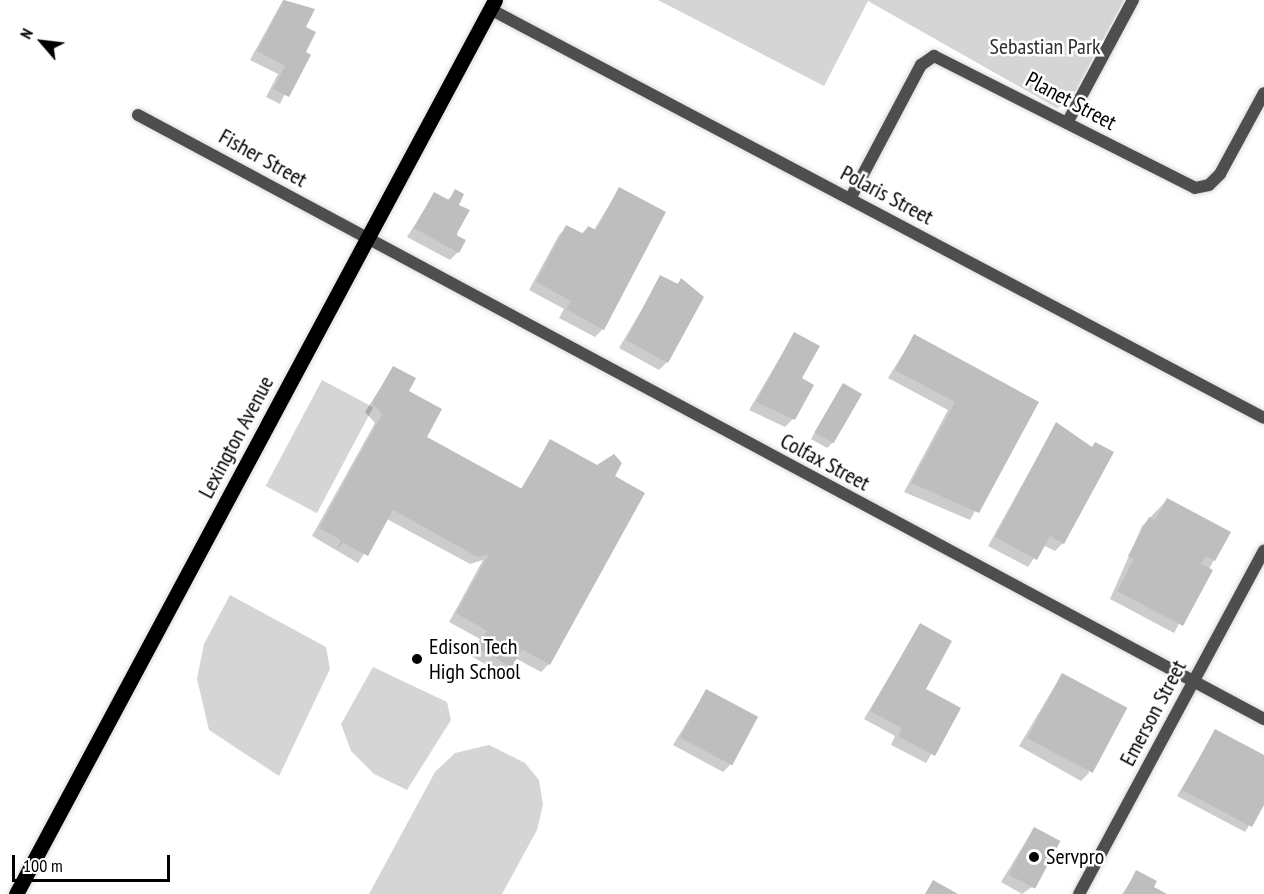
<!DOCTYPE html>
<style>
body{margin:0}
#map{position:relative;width:1264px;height:894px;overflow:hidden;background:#fff;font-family:"PT Sans Narrow",sans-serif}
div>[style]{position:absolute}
.green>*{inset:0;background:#d5d5d5;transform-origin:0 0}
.shadow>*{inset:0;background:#0003}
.building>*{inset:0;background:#bebebe;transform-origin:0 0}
.roads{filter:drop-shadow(0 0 2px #dbdbdb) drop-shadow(0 0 2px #dbdbdb)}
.minor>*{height:12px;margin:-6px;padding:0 6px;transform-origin:6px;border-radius:6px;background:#4e4e4e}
.major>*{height:15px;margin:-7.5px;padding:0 7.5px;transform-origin:7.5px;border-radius:7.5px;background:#000}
.dots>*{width:16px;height:16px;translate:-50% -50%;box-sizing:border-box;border:3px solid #fff;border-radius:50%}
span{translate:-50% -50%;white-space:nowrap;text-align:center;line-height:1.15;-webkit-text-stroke:5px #fff;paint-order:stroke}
.park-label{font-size:22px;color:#2c2c2c}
.street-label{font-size:22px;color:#000}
.poi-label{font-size:22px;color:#000}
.left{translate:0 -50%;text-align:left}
.north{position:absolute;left:12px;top:12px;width:60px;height:60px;-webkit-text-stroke:4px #fff;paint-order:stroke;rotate:298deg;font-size:16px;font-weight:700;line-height:24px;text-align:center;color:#000}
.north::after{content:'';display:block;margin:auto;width:21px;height:27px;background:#000;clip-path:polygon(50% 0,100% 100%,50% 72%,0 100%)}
.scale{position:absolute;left:12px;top:855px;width:158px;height:27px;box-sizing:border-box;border:3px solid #000;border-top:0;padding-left:8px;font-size:18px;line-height:21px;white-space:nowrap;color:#000;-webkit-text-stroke:4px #fff;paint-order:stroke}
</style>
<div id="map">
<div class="green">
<i style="clip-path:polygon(658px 0,1124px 0,1069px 103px,1057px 108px,868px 1px,824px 86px)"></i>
<i style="left:322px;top:380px;width:58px;height:120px;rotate:28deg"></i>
<i style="clip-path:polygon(230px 595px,326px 647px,330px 669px,279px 776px,209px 730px,197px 679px,204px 644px)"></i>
<i style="clip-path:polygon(373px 667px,447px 702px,451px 720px,407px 790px,374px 774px,351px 751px,341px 724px)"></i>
<i style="clip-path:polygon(489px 745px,525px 763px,539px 780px,543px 805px,537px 830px,502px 894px,369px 894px,435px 772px,455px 753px)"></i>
</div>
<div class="shadow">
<i style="clip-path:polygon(283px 0,313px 10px,304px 27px,314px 33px,280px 104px,266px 97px,278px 74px,250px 60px)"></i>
<i style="clip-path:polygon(619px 189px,603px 329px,595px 337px,559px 318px,564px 309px,529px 290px,559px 235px,567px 227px,581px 234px,588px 227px,594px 230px)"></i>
<i style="clip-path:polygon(456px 191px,458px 252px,450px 260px,407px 237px,434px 194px,447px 201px)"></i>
<i style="clip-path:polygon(661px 277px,676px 285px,681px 280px,667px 362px,659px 370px,619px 348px)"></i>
<i style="clip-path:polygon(794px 334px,793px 419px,785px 427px,749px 410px)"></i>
<i style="clip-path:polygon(914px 336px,1037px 403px,970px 520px,904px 492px,948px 410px,888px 378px)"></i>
<i style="clip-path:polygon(393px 368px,425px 437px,520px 490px,550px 441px,613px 477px,549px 664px,541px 672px,515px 658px,503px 674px,471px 656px,480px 639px,449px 622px,483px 560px,470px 564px,387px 519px,358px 563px,312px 536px,375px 423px,365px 412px)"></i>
<i style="clip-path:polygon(843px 385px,833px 442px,827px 448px,811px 439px)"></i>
<i style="clip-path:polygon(1056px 424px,1091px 448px,1095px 444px,1063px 543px,1055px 551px,1043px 545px,1028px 567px,988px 546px)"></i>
<i style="clip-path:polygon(1167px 500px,1214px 560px,1174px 633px,1110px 599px,1142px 526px)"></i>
<i style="clip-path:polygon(920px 625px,924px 690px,959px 709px,926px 763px,891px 745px,895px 736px,864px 719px)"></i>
<i style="clip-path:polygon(1062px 674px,1089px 773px,1081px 781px,1019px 746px)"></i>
<i style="clip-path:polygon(706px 691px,731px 764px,723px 772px,673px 745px)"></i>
<i style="clip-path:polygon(1215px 731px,1264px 757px,1264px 802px,1245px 832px,1177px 796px)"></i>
<i style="clip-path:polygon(1034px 828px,1058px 841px,1032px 887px,1022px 894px,1001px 882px)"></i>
<i style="clip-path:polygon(1137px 872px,1152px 888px,1164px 894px,1122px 894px)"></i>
</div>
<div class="building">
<i style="clip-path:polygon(284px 0,315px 9px,306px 27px,316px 32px,306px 52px,311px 55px,289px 97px,273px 89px,285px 66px,257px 51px)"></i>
<i style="clip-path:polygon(619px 187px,666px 212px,604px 330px,566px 309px,571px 301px,536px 282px,566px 225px,584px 234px,588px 226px,596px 230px)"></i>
<i style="clip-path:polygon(455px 189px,464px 194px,459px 205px,470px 210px,456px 235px,466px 240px,459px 253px,414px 228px,434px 192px,449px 200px)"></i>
<i style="clip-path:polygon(660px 275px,678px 284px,681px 278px,704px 297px,668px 363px,626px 340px)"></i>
<i style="clip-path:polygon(794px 332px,820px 346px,802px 378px,814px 385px,795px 420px,756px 402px)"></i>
<i style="clip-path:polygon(914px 334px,1039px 402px,979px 513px,911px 483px,955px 402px,895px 370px)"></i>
<i style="clip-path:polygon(393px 366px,416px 378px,409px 391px,442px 409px,427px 437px,522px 489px,550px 439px,597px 465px,614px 454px,622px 463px,615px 476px,645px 493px,550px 665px,522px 649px,512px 667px,477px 648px,487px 631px,456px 613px,489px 554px,478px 557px,393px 510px,368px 556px,343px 543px,336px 550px,341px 540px,319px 528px,382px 414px,372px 403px)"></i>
<i style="left:843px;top:383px;width:22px;height:57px;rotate:30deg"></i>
<i style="clip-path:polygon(1056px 422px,1092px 447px,1095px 442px,1114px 452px,1064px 544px,1050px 536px,1037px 560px,995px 537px)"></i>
<i style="clip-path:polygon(1167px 498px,1231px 532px,1215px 561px,1206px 556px,1201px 564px,1213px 570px,1183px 626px,1117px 591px,1134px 559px,1128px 556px,1149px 517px,1155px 520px)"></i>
<i style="clip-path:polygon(920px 623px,952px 641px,926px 689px,961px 708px,935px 756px,898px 736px,902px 728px,870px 711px)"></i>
<i style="left:1062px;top:673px;width:74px;height:74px;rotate:28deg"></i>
<i style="left:706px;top:689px;width:59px;height:55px;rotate:28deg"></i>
<i style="clip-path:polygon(1215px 729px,1264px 755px,1264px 805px,1252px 827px,1182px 790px)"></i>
<i style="left:1034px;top:827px;width:30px;height:54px;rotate:28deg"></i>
<i style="clip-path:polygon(1136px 870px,1157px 881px,1154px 887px,1167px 894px,1124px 894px)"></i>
<i style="clip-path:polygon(933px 880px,958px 894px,925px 894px)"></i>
</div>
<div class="roads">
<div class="minor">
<i style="left:490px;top:9px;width:875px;rotate:27.85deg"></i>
<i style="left:138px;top:115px;width:1278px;rotate:28.21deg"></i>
<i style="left:1067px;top:123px;width:140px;rotate:-61.8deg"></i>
<i style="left:850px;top:199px;width:152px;rotate:-62.1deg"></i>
<i style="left:921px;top:65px;width:16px;rotate:-35deg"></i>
<i style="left:934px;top:56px;width:292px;rotate:26.8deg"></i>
<i style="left:1195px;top:188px;width:14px;rotate:-12deg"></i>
<i style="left:1209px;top:185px;width:16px;rotate:-45deg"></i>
<i style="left:1220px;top:174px;width:92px;rotate:-61.5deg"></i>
<i style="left:1079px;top:894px;width:390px;rotate:-61.7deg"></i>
</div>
<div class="major">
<i style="left:16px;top:894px;width:1014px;rotate:-61.82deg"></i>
</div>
</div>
<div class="dots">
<i style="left:417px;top:659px;background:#000"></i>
<i style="left:1034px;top:857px;background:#000"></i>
</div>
<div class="park-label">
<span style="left:1045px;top:47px">Sebastian Park</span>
</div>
<div class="street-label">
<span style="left:1071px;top:101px;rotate:28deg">Planet Street</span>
<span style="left:263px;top:158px;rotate:29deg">Fisher Street</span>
<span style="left:887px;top:195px;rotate:28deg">Polaris Street</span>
<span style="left:236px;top:437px;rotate:-62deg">Lexington Avenue</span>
<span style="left:825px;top:462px;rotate:28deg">Colfax Street</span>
<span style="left:1153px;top:713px;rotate:-62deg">Emerson Street</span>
</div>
<div class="poi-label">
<span class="left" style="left:429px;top:659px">Edison Tech<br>High School</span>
<span class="left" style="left:1046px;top:857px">Servpro</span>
</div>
<div class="north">N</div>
<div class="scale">100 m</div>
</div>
